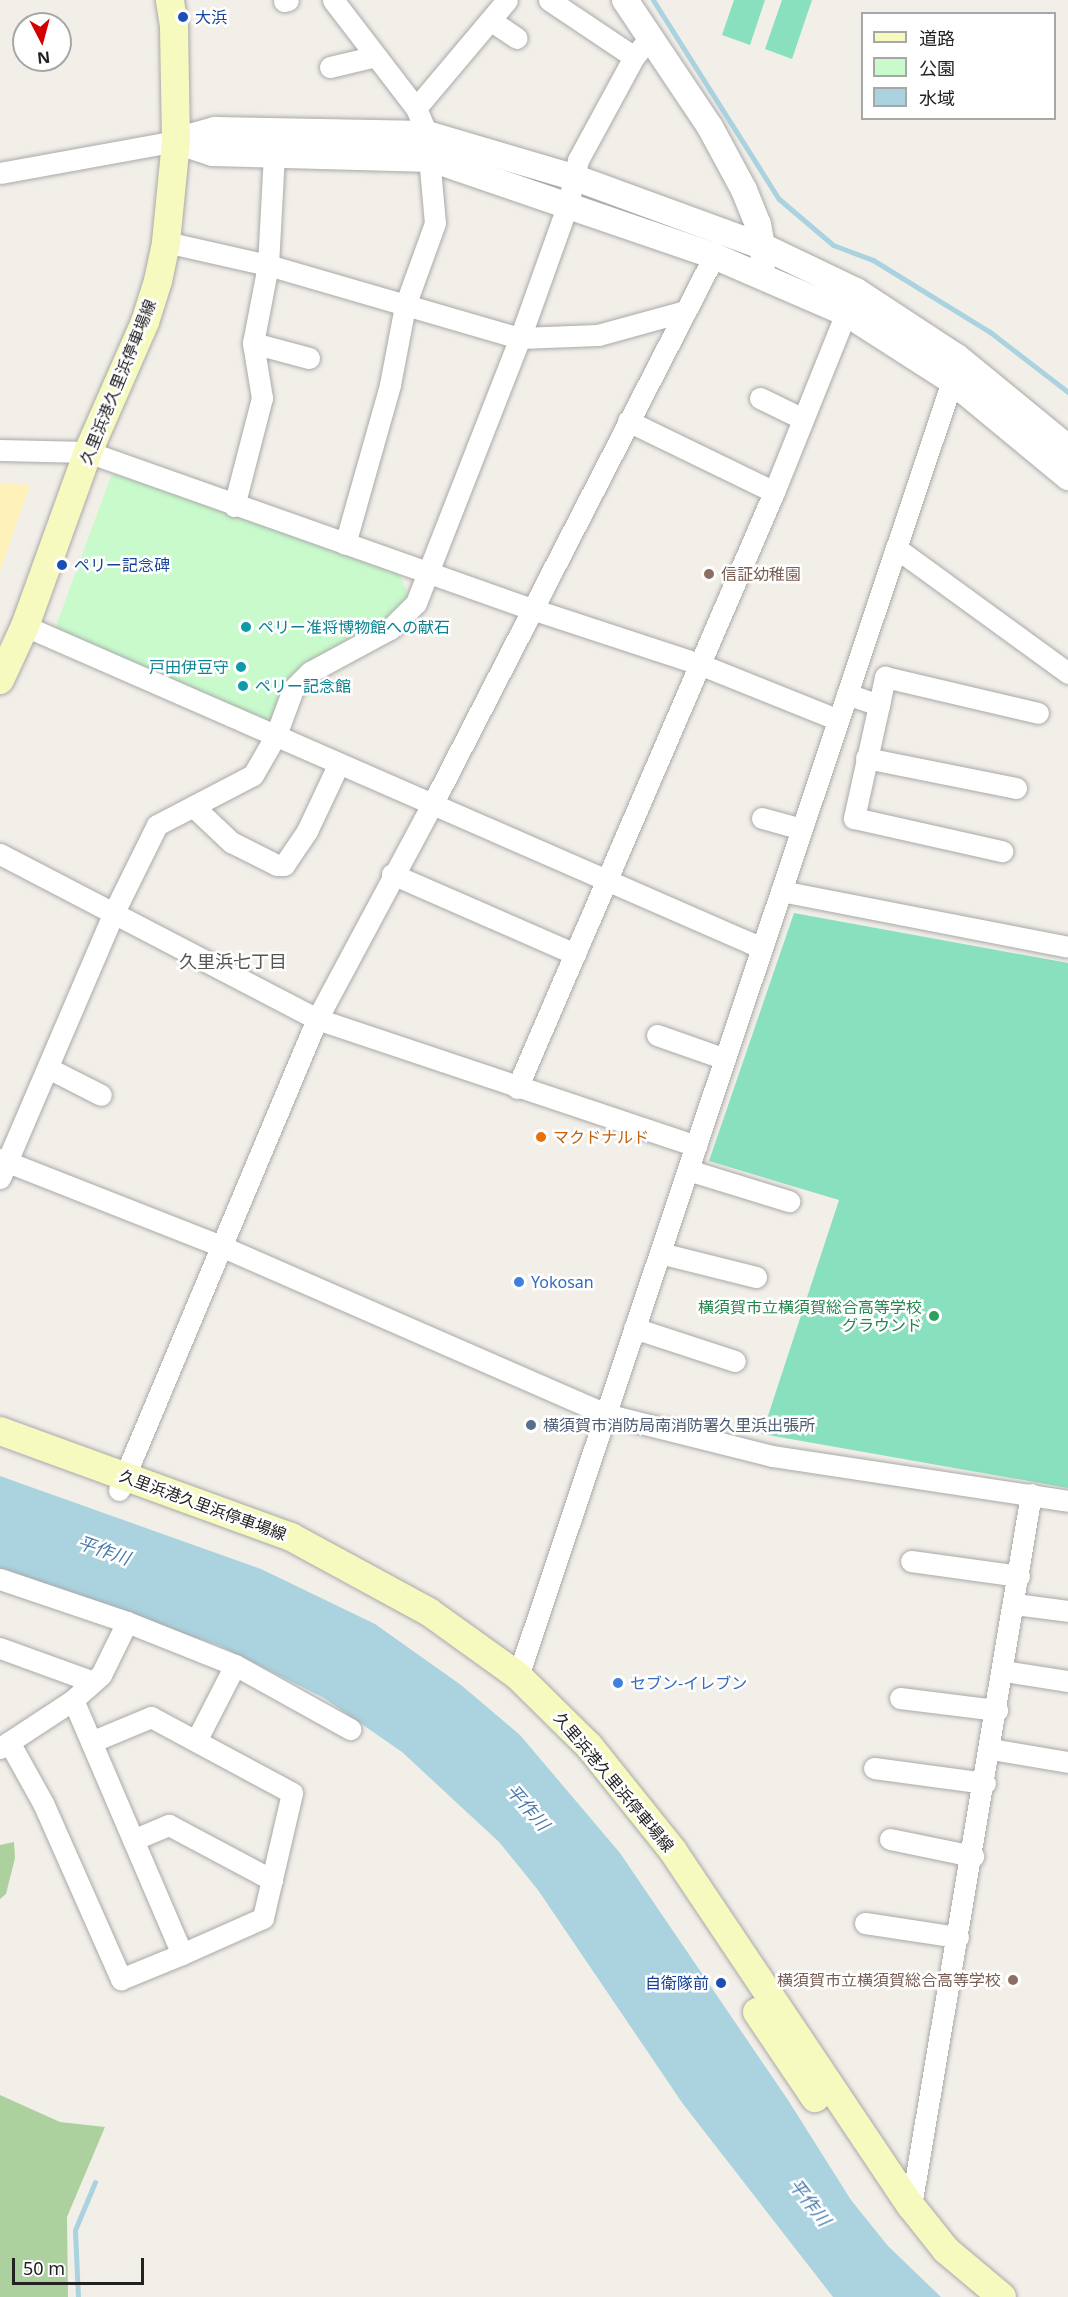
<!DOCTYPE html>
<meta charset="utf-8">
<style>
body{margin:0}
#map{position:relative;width:1068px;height:2297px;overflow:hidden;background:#f2efe9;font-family:"Noto Sans","Noto Sans JP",sans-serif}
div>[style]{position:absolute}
.forest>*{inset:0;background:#add19e}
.sand>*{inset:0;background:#fff1ba}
.park>*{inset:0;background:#c8facc}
.pitch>*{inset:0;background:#88e0be}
.water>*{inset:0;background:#aad3df}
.stream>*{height:5px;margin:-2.5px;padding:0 2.5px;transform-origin:2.5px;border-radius:2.5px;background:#aad3df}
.roads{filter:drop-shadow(0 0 2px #a9a9a9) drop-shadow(0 0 2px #a9a9a9)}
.minor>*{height:21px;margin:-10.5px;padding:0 10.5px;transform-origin:10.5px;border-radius:10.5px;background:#fff}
.tertiary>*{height:26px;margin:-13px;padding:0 13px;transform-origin:13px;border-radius:13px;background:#fff}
.secondary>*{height:28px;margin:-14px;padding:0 14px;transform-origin:14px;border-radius:14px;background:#f7fabf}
.dots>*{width:16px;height:16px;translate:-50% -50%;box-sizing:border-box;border:3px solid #fff;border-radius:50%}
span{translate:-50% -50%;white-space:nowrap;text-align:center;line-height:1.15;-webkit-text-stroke:5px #fff;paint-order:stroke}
.transit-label{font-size:16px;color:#164399}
.left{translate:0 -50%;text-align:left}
.right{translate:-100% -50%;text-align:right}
.street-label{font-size:16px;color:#222}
.education-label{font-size:16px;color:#785e54}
.culture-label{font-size:16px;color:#0d838f}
.food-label{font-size:16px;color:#c56008}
.shop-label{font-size:16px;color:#366cbe}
.leisure-label{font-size:16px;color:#27864d}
.service-label{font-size:16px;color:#4e5e75}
.neighbourhood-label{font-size:18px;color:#555}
.water-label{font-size:18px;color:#4a7aab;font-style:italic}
.legend{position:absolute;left:861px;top:12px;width:195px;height:108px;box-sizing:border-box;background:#fff;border:2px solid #a7a7a7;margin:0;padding:8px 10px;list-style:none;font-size:18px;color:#222}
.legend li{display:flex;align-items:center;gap:12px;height:30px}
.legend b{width:30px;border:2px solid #a7a7a7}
.north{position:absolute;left:12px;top:12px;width:60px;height:60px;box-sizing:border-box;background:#fff;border:2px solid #a7a7a7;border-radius:50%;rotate:174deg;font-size:16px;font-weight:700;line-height:24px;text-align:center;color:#222}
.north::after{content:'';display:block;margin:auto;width:21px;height:27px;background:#d40000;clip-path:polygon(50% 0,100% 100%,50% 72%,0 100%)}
.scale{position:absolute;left:12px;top:2258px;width:132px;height:27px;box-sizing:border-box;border:3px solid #222;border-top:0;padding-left:8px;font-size:18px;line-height:21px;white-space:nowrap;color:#222;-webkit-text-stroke:4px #fff;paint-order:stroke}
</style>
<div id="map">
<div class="forest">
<i style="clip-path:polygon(14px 1842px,15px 1858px,6px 1894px,0 1899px,0 1845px)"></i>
<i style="clip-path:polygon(0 2095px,60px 2122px,105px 2127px,67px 2217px,68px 2297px,0 2297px)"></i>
</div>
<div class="sand">
<i style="clip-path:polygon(0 483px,30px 485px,0 571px)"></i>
</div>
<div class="park">
<i style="clip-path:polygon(116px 474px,399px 574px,411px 600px,387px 623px,329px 651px,276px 715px,264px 721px,57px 631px,56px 626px,111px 476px)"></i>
</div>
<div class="pitch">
<i style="clip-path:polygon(734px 0,765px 0,750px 45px,722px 35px)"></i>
<i style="clip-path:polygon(782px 0,812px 0,792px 59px,765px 49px)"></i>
<i style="clip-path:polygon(794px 913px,1068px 963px,1068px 1488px,762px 1434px,839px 1200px,709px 1161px)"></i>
</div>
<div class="water">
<i style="clip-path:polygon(0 1476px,261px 1569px,375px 1624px,461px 1685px,520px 1735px,620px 1853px,788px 2100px,851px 2200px,888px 2246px,941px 2297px,833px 2297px,683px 2104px,538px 1890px,499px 1842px,402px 1752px,324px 1698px,218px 1645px,0 1573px)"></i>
</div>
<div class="stream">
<i style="left:653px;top:0;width:236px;rotate:57.7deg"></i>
<i style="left:779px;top:199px;width:71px;rotate:40.4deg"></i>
<i style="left:833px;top:245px;width:43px;rotate:20.6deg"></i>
<i style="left:873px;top:260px;width:137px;rotate:31.6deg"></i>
<i style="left:990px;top:332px;width:98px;rotate:37.6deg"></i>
<i style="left:78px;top:2297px;width:67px;rotate:-92.6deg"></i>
<i style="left:75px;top:2230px;width:52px;rotate:-67.4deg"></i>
</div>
<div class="roads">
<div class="minor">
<i style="left:333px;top:0;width:136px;rotate:52.5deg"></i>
<i style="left:416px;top:108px;width:28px;rotate:67deg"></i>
<i style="left:427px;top:134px;width:89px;rotate:84.9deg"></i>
<i style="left:435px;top:223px;width:88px;rotate:109.9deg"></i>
<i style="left:405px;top:306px;width:80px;rotate:100.8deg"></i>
<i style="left:390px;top:385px;width:165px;rotate:105.8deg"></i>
<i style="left:549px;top:0;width:102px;rotate:33.8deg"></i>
<i style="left:634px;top:57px;width:14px;rotate:-51deg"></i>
<i style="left:284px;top:1px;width:4px;rotate:-14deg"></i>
<i style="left:490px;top:20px;width:32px;rotate:34deg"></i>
<i style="left:330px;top:67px;width:47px;rotate:-13.4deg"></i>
<i style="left:416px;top:108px;width:141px;rotate:-49.9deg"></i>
<i style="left:0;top:173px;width:179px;rotate:-10.3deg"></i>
<i style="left:166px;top:242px;width:105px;rotate:12.7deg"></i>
<i style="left:268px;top:265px;width:262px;rotate:16.2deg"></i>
<i style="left:520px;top:338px;width:78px;rotate:-2.2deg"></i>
<i style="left:598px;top:335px;width:91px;rotate:-15.3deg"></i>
<i style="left:253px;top:343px;width:58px;rotate:15deg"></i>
<i style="left:760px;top:398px;width:48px;rotate:26deg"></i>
<i style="left:628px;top:421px;width:162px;rotate:25.9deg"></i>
<i style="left:0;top:450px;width:88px;rotate:1.3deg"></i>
<i style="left:88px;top:452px;width:471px;rotate:19.5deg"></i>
<i style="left:532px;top:609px;width:176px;rotate:18.2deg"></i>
<i style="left:699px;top:664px;width:150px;rotate:21.9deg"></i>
<i style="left:234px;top:506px;width:112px;rotate:-75.5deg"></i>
<i style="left:262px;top:398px;width:56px;rotate:-99.3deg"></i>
<i style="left:253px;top:343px;width:79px;rotate:-79.1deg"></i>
<i style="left:268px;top:265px;width:110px;rotate:-86.9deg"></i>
<i style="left:896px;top:548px;width:213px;rotate:36deg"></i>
<i style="left:25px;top:626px;width:804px;rotate:23.6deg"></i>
<i style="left:847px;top:694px;width:34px;rotate:19deg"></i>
<i style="left:879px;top:705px;width:29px;rotate:-78deg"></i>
<i style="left:885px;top:677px;width:157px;rotate:13.2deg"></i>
<i style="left:879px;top:705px;width:116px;rotate:102.5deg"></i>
<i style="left:854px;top:818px;width:152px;rotate:12.6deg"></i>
<i style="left:866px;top:758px;width:153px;rotate:11.3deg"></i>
<i style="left:195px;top:808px;width:50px;rotate:43.4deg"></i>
<i style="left:231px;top:842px;width:51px;rotate:26.6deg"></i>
<i style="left:277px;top:865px;width:7px"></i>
<i style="left:284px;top:865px;width:41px;rotate:-55.9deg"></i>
<i style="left:307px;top:831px;width:73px;rotate:-64.8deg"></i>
<i style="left:762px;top:818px;width:41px;rotate:15.4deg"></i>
<i style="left:0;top:854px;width:357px;rotate:27.5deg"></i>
<i style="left:317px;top:1019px;width:400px;rotate:18.5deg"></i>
<i style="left:392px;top:874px;width:200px;rotate:23.6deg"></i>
<i style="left:781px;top:891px;width:292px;rotate:11deg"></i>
<i style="left:657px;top:1035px;width:72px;rotate:19.4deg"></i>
<i style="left:50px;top:1069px;width:57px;rotate:27deg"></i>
<i style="left:517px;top:1088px;width:649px;rotate:-66.67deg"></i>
<i style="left:774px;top:492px;width:193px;rotate:-68.1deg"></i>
<i style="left:0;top:1159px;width:238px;rotate:21.5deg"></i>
<i style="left:221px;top:1246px;width:419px;rotate:23.6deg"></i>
<i style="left:605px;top:1414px;width:172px;rotate:14.1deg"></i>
<i style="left:772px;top:1456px;width:299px;rotate:8.6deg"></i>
<i style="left:688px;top:1170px;width:106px;rotate:17.1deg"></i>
<i style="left:0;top:1178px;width:287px;rotate:-66.8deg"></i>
<i style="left:113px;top:914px;width:99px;rotate:-63.7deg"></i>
<i style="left:157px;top:825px;width:108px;rotate:-27.5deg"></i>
<i style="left:253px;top:775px;width:46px;rotate:-60.1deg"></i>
<i style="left:276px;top:735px;width:49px;rotate:-69.7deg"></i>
<i style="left:293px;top:689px;width:24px;rotate:-45deg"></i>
<i style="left:310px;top:672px;width:91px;rotate:-28.3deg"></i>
<i style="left:390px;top:629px;width:37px;rotate:-45deg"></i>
<i style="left:416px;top:603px;width:285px;rotate:-68.6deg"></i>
<i style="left:520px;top:338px;width:142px;rotate:-70.3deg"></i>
<i style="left:568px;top:204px;width:45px;rotate:-77.2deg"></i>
<i style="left:578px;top:160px;width:117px;rotate:-61.5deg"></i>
<i style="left:660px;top:1253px;width:99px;rotate:14deg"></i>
<i style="left:634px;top:1328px;width:106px;rotate:18.1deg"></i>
<i style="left:119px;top:1490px;width:511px;rotate:-67.2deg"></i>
<i style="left:317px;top:1019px;width:245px;rotate:-61.8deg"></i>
<i style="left:433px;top:803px;width:615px;rotate:-62.81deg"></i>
<i style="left:911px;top:1561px;width:109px;rotate:7.9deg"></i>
<i style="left:0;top:1579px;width:134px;rotate:18.7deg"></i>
<i style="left:127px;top:1622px;width:116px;rotate:21.7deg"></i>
<i style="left:235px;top:1665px;width:132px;rotate:29.1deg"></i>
<i style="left:1015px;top:1604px;width:53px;rotate:7.5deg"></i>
<i style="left:0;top:1648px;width:97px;rotate:19.9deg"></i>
<i style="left:1004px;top:1671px;width:65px;rotate:8.9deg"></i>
<i style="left:518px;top:1676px;width:1366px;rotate:-71.47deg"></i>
<i style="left:900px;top:1698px;width:98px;rotate:7.1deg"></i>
<i style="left:196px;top:1741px;width:85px;rotate:-62.8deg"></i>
<i style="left:9px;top:1742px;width:70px;rotate:60.9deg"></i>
<i style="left:43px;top:1803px;width:193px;rotate:66.1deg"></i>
<i style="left:121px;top:1979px;width:66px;rotate:-22.3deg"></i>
<i style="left:182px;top:1954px;width:276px;rotate:-113.2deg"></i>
<i style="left:91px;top:1742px;width:65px;rotate:-22.6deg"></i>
<i style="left:151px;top:1717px;width:160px;rotate:28.3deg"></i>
<i style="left:292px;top:1793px;width:128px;rotate:103.1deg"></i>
<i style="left:263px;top:1918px;width:89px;rotate:156deg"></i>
<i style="left:0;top:1748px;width:87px;rotate:-33.3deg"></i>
<i style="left:73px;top:1700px;width:38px;rotate:-42deg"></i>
<i style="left:101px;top:1675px;width:59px;rotate:-63.9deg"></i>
<i style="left:991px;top:1749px;width:78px;rotate:9.6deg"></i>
<i style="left:874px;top:1768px;width:112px;rotate:7.7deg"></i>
<i style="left:890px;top:1839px;width:85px;rotate:11.6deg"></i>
<i style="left:133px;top:1840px;width:39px;rotate:-23deg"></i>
<i style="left:169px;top:1825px;width:117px;rotate:28.1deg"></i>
<i style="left:865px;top:1923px;width:94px;rotate:8.6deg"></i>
<i style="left:911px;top:2206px;width:722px;rotate:-80.43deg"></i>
</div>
<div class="tertiary">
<i style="left:625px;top:0;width:153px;rotate:56.2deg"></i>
<i style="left:710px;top:127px;width:72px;rotate:61.6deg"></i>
<i style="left:744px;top:190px;width:37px;rotate:68deg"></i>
<i style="left:758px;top:224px;width:36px;rotate:80deg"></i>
<i style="left:176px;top:141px;width:39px;rotate:18deg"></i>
<i style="left:213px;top:153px;width:218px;rotate:1.6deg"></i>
<i style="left:431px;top:159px;width:299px;rotate:18.9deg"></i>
<i style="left:714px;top:256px;width:144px;rotate:23.4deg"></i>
<i style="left:846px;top:313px;width:126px;rotate:32.7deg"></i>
<i style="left:952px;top:381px;width:151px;rotate:39.6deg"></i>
<i style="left:176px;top:141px;width:41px;rotate:-15.8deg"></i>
<i style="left:215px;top:130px;width:212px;rotate:1.1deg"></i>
<i style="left:427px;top:134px;width:152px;rotate:16.4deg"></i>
<i style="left:573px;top:177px;width:203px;rotate:20.1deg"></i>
<i style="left:764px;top:247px;width:102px;rotate:25.6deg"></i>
<i style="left:856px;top:291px;width:121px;rotate:33.2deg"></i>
<i style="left:957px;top:357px;width:144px;rotate:39.3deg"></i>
</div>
<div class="secondary">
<i style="left:0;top:680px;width:60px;rotate:-65.2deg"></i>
<i style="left:25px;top:626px;width:185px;rotate:-70.1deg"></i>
<i style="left:88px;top:452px;width:142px;rotate:-66.3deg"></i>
<i style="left:145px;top:322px;width:43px;rotate:-72.4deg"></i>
<i style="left:158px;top:281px;width:40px;rotate:-78deg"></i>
<i style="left:166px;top:242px;width:101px;rotate:-84.3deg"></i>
<i style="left:176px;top:141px;width:115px;rotate:-91deg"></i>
<i style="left:174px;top:26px;width:26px;rotate:-99deg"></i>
<i style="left:0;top:1431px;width:310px;rotate:20deg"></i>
<i style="left:291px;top:1537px;width:157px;rotate:28.5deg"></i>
<i style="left:429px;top:1612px;width:110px;rotate:35.7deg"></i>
<i style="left:518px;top:1676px;width:100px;rotate:44.6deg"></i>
<i style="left:589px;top:1746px;width:134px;rotate:51.3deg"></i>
<i style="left:673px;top:1851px;width:427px;rotate:56.2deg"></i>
<i style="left:911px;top:2206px;width:56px;rotate:51.5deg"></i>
<i style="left:946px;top:2250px;width:73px;rotate:40deg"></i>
<i style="left:757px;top:2012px;width:104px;rotate:56deg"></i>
</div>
</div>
<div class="dots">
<i style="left:183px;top:17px;background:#1a4fb4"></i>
<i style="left:62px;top:565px;background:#1a4fb4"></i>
<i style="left:709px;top:574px;background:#8d6e63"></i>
<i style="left:246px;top:627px;background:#0f9aa8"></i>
<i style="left:241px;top:667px;background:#0f9aa8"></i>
<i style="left:243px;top:686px;background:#0f9aa8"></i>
<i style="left:541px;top:1137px;background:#e8710a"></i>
<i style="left:519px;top:1282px;background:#3f7fe0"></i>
<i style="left:934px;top:1316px;background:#2e9e5b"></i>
<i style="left:531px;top:1425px;background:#5c6f8a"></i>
<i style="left:618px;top:1683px;background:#3f7fe0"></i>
<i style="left:1013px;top:1980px;background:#8d6e63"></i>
<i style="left:721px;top:1983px;background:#1a4fb4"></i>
</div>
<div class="transit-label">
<span class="left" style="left:195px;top:17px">大浜</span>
<span class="left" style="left:74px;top:565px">ペリー記念碑</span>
<span class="right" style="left:709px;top:1983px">自衛隊前</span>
</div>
<div class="street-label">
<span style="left:118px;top:382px;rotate:-68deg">久里浜港久里浜停車場線</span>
<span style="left:203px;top:1505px;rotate:20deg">久里浜港久里浜停車場線</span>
<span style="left:614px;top:1782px;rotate:50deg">久里浜港久里浜停車場線</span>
</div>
<div class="education-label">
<span class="left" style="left:721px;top:574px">信証幼稚園</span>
<span class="right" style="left:1001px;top:1980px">横須賀市立横須賀総合高等学校</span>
</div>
<div class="culture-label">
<span class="left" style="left:258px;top:627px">ペリー准将博物館への献石</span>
<span class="right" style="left:229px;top:667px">戸田伊豆守</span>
<span class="left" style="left:255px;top:686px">ペリー記念館</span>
</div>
<div class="food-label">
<span class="left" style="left:553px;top:1137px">マクドナルド</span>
</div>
<div class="shop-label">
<span class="left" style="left:531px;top:1282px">Yokosan</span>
<span class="left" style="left:630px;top:1683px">セブン-イレブン</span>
</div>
<div class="leisure-label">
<span class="right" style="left:922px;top:1316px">横須賀市立横須賀総合高等学校<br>グラウンド</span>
</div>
<div class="service-label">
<span class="left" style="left:543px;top:1425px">横須賀市消防局南消防署久里浜出張所</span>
</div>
<div class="neighbourhood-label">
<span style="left:233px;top:961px">久里浜七丁目</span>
</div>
<div class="water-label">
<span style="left:104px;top:1550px;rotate:19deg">平作川</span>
<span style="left:528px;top:1807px;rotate:49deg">平作川</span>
<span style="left:810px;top:2202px;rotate:52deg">平作川</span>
</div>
<ul class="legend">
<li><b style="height:8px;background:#f7fabf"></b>道路</li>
<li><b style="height:16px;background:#c8facc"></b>公園</li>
<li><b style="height:16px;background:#aad3df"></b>水域</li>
</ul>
<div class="north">N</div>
<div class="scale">50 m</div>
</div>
